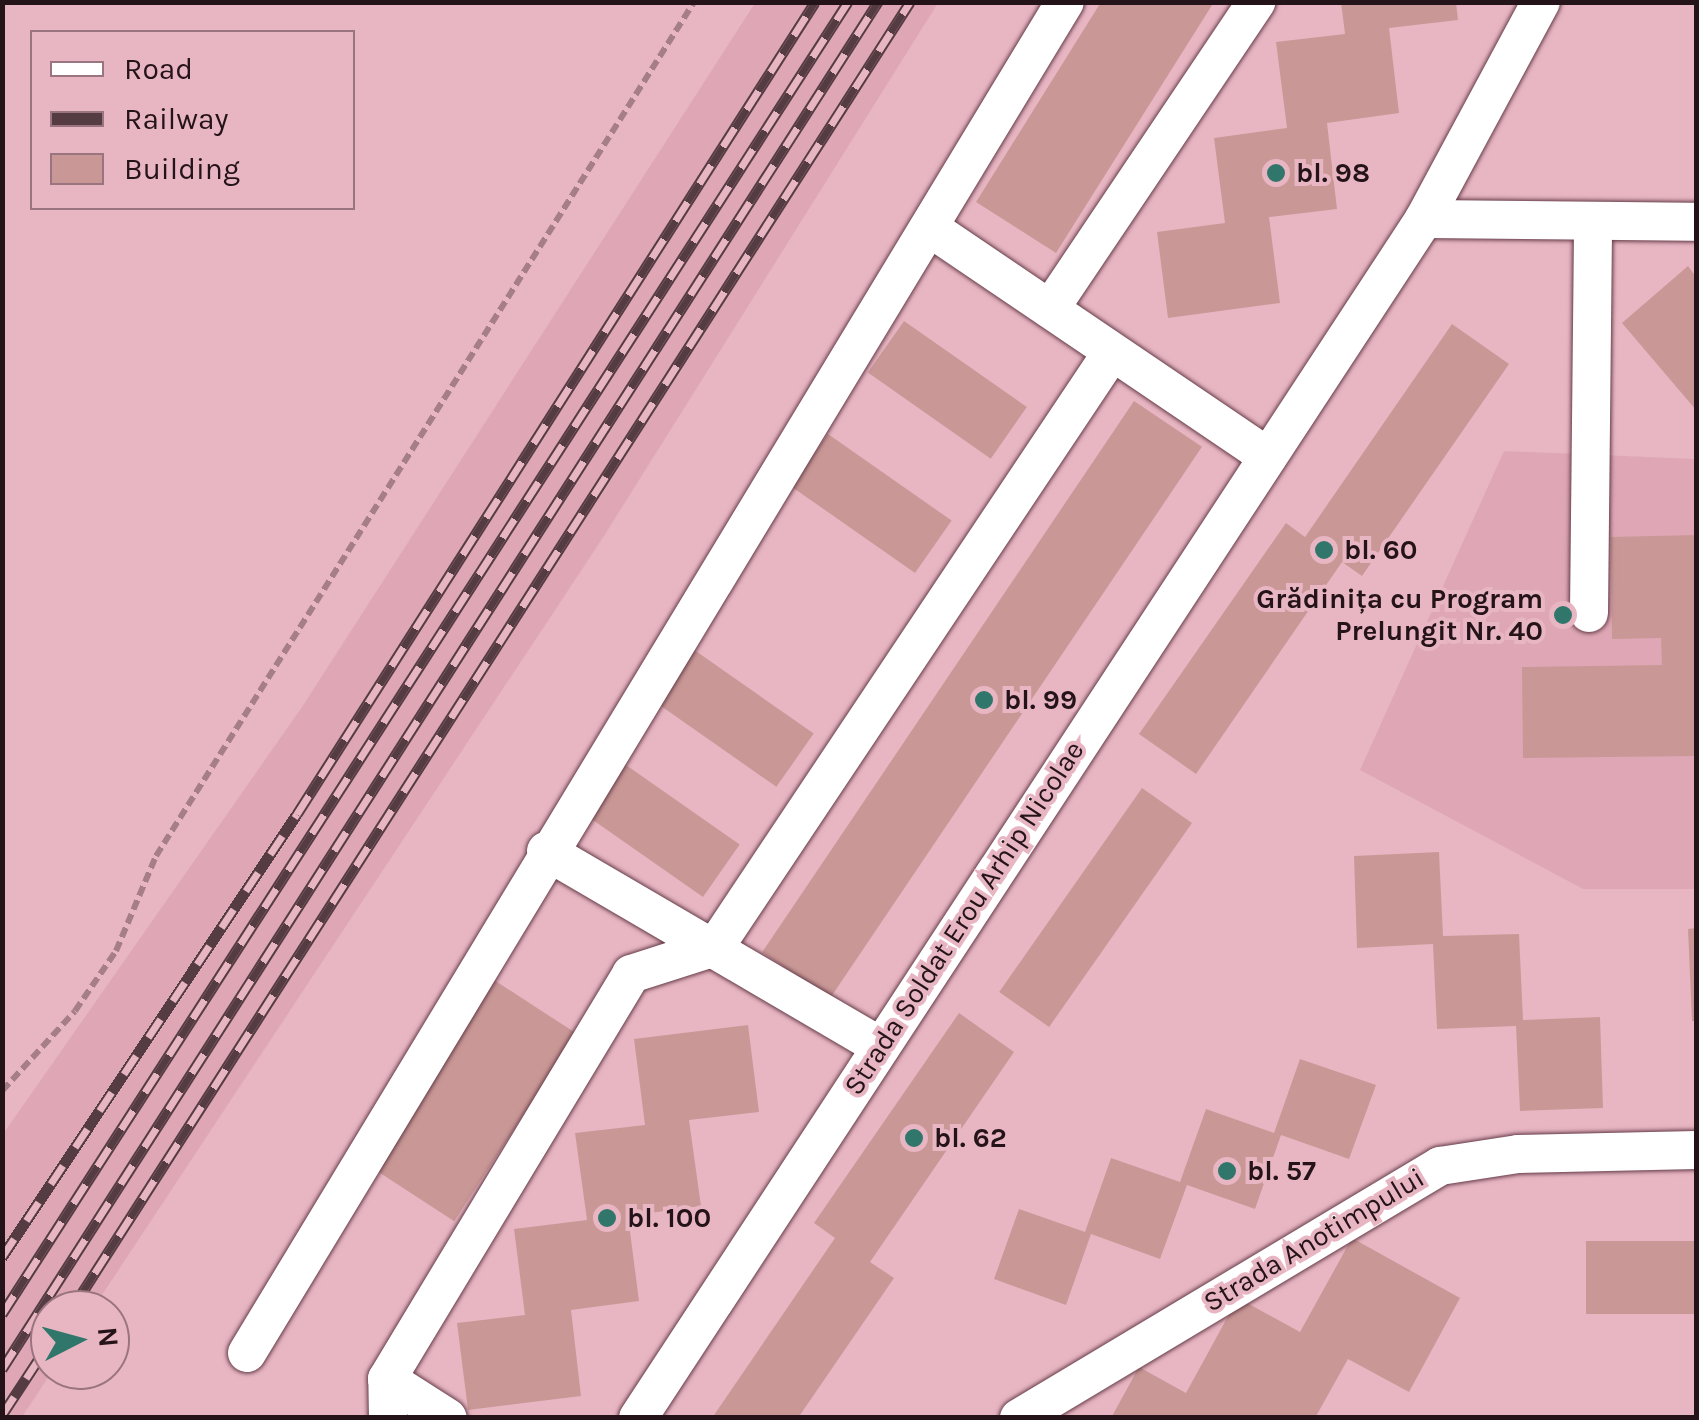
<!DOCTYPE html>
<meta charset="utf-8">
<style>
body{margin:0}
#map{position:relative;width:1699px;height:1420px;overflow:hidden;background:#e8b6c3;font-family:Karla,sans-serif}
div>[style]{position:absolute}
.built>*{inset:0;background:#dfa7b5}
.building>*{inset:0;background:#c99896;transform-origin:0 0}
.path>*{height:6px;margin-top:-3px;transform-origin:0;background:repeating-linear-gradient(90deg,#a57e88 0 10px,transparent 0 15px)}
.roads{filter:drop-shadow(0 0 2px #653c48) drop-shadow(0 0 2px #653c48)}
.minor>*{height:38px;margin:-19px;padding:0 19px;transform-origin:19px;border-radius:19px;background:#fff}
.rail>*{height:11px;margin-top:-5.5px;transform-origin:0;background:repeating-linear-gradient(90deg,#e8b6c3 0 22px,#553c43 0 44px);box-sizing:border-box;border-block:2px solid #553c43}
.dots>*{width:28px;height:28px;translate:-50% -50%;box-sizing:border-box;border:5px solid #e8b6c3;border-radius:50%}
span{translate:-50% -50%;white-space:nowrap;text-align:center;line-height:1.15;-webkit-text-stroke:8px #e8b6c3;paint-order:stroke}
.poi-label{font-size:28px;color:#241318;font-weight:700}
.left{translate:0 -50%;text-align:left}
.right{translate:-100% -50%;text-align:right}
.street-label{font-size:28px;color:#241318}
.frame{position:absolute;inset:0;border:5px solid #241318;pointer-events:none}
.legend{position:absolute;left:30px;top:30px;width:325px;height:180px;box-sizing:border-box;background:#e8b6c3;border:2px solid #9a757f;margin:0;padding:12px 18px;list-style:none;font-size:30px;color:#241318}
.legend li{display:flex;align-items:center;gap:20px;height:50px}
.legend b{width:50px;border:2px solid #9a757f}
.north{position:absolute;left:30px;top:1290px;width:100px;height:100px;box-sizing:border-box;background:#e8b6c3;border:2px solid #9a757f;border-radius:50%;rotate:84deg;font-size:28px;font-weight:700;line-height:40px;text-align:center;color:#241318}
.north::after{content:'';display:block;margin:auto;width:35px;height:45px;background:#31766b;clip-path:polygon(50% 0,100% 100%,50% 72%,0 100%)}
</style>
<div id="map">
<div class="built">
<i style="clip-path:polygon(755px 3px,938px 3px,604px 536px,92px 1310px,50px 1310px,53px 1370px,22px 1417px,3px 1417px,3px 1134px,302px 707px)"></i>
<i style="clip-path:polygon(1504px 451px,1696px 459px,1696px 889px,1583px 889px,1360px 770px)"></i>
</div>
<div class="building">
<i style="clip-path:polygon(1101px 2px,1214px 2px,1056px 253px,976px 202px)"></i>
<i style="clip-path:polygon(1341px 2px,1456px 2px,1458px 20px,1389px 28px,1399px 113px,1327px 123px,1337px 209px,1269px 217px,1280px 303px,1168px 318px,1157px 232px,1225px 223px,1214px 138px,1287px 128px,1276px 42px,1345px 34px)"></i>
<i style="clip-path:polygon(1688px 266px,1696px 277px,1696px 410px,1622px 323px)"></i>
<i style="left:904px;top:321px;width:150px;height:63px;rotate:35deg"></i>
<i style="clip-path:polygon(1452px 324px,1509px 364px,1362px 576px,1342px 562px,1196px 774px,1139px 734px,1286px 523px,1305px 537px)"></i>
<i style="left:1134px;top:401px;width:82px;height:665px;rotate:34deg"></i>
<i style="left:828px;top:434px;width:151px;height:64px;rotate:35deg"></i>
<i style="clip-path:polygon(1696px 535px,1696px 756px,1523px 758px,1522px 667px,1662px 665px,1661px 638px,1612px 639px,1611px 537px)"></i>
<i style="left:690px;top:647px;width:151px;height:65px;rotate:35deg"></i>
<i style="left:616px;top:758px;width:151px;height:64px;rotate:35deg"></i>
<i style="left:1142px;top:788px;width:61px;height:249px;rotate:35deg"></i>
<i style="clip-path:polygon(1439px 852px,1443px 936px,1519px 934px,1523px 1020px,1600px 1017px,1603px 1108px,1520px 1111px,1516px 1026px,1437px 1029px,1433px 944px,1357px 948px,1354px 856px)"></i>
<i style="clip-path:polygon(1696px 928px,1696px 1021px,1692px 1021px,1688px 929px)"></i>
<i style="left:494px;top:980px;width:98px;height:224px;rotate:33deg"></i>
<i style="clip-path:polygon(959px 1013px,1014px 1052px,870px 1262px,894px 1278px,798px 1418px,712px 1418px,835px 1238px,814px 1223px)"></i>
<i style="clip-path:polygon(748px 1025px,759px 1112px,689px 1120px,701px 1206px,628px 1216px,639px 1301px,571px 1310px,581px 1396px,468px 1410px,457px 1323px,525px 1315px,514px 1229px,587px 1220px,575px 1133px,645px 1125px,634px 1039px)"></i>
<i style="clip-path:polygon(1300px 1059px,1376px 1085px,1349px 1159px,1281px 1135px,1255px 1209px,1187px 1185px,1160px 1259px,1091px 1234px,1066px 1305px,994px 1279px,1019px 1209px,1085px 1232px,1111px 1158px,1180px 1182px,1206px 1109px,1274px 1133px)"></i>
<i style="clip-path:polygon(1352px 1238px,1460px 1298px,1409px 1392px,1348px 1359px,1315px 1418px,1111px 1418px,1139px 1367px,1186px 1393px,1238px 1298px,1300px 1332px)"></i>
<i style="left:1586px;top:1241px;width:110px;height:73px"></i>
</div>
<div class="path">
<i style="left:2px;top:1091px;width:108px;rotate:-47.6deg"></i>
<i style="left:75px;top:1011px;width:73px;rotate:-55.7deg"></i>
<i style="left:116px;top:951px;width:103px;rotate:-67.2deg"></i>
<i style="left:156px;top:856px;width:1009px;rotate:-57.79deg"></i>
</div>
<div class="roads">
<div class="minor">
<i style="left:1424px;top:219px;width:272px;rotate:0.6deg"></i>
<i style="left:930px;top:228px;width:408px;rotate:34.1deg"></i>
<i style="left:1050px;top:309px;width:370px;rotate:-56.1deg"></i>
<i style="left:1589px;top:613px;width:391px;rotate:-89.4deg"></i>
<i style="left:546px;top:851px;width:387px;rotate:30.3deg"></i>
<i style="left:247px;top:1353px;width:1579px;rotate:-58.81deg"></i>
<i style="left:387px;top:1379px;width:473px;rotate:-58.9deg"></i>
<i style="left:631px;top:974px;width:88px;rotate:-17.8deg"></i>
<i style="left:715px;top:947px;width:715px;rotate:-56.29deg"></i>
<i style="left:388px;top:1418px;width:39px;rotate:-91deg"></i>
<i style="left:387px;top:1379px;width:72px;rotate:32.6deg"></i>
<i style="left:638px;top:1418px;width:1434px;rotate:-56.75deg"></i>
<i style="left:1424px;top:219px;width:247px;rotate:-61.7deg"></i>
<i style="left:1019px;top:1418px;width:491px;rotate:-30.9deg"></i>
<i style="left:1440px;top:1166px;width:79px;rotate:-8.7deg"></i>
<i style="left:1518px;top:1154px;width:178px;rotate:-1.3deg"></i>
</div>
</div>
<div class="rail">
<i style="left:2px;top:1257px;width:532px;rotate:-56.34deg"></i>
<i style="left:297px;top:814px;width:963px;rotate:-57.46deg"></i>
<i style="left:71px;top:1310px;width:1554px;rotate:-57.32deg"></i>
<i style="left:2px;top:1314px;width:1561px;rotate:-57.19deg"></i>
<i style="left:2px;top:1369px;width:1624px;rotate:-57.35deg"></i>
<i style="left:2px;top:1415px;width:87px;rotate:-56.7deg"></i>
</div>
<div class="dots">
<i style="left:1276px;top:173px;background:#31766b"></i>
<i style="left:1324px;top:550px;background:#31766b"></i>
<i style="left:1563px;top:615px;background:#31766b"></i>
<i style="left:984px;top:700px;background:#31766b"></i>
<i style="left:914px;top:1138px;background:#31766b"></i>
<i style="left:1227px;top:1171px;background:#31766b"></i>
<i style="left:607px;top:1218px;background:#31766b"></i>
</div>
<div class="poi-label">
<span class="left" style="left:1296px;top:173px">bl. 98</span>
<span class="left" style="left:1344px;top:550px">bl. 60</span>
<span class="right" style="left:1543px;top:615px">Grădinița cu Program<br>Prelungit Nr. 40</span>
<span class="left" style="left:1004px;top:700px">bl. 99</span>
<span class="left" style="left:934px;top:1138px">bl. 62</span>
<span class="left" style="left:1247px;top:1171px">bl. 57</span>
<span class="left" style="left:627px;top:1218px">bl. 100</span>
</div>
<div class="street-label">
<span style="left:964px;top:918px;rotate:-57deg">Strada Soldat Erou Arhip Nicolae</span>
<span style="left:1314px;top:1240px;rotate:-31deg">Strada Anotimpului</span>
</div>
<div class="frame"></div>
<ul class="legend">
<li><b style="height:12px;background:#fff"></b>Road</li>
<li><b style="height:12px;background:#553c43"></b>Railway</li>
<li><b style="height:28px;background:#c99896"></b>Building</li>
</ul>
<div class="north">N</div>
</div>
